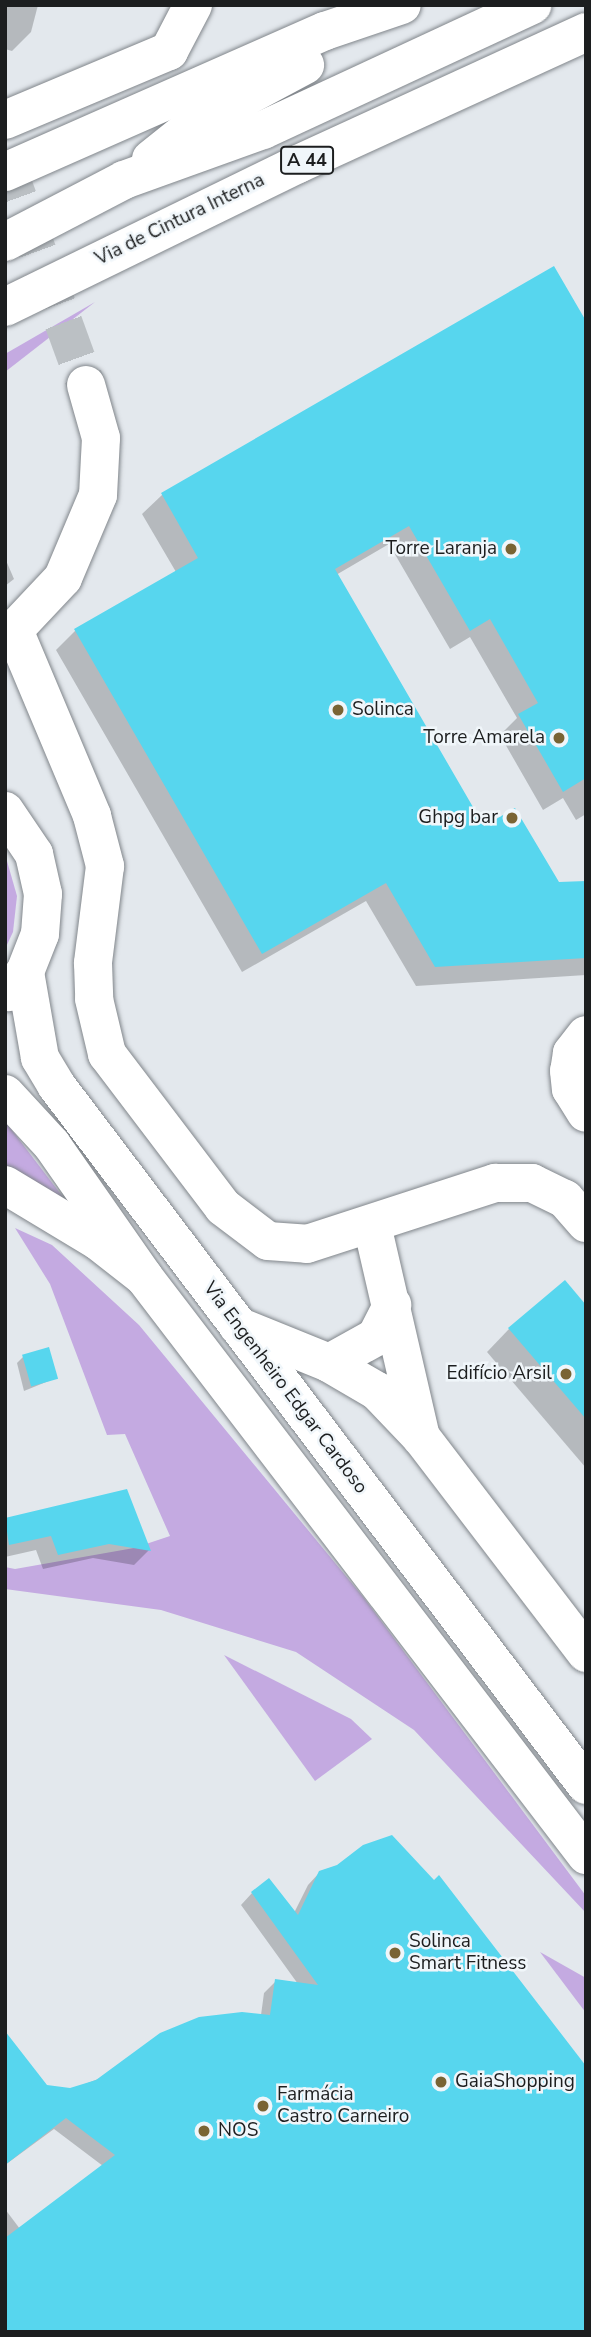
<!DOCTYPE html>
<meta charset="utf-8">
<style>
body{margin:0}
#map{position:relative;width:591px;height:2337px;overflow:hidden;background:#e3e8ed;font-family:"Nunito Sans",sans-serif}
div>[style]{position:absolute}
.green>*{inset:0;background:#c4aae1}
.shadow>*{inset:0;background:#0003}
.building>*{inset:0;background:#57d6ee;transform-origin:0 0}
.minor-tunnel>*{height:38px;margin-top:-19px;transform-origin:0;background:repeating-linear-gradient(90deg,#bbc0c4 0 38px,transparent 0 57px)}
.roads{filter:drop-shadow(0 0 2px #81868b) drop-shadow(0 0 2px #81868b)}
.minor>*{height:38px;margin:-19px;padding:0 19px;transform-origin:19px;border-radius:19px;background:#fff}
.major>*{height:38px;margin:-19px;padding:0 19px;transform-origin:19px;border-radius:19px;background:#fff}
.highway>*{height:38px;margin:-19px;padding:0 19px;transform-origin:19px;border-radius:19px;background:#fff}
.dots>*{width:19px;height:19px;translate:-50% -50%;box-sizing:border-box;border:4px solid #f0f6fa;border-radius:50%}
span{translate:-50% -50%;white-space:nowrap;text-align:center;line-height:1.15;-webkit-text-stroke:5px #f0f6fa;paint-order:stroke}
.shield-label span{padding:2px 5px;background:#f0f6fa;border:2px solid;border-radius:5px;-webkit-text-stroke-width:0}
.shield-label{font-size:18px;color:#1c1e1f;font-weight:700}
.street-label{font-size:19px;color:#1c1e1f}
.poi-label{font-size:19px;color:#1c1e1f}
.right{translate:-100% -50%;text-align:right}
.left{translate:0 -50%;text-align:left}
.frame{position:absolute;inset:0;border:7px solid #1c1e1f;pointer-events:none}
</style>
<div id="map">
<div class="green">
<i style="clip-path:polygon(95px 302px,5px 372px,5px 354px)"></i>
<i style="clip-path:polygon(5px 854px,17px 896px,13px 932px,5px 949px)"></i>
<i style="clip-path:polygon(5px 1121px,69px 1205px,5px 1169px)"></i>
<i style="clip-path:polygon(15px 1228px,52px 1245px,139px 1325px,364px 1598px,586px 1896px,586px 1913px,414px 1730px,296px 1652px,161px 1610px,5px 1589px,5px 1567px,15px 1569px,134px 1548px,170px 1536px,125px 1434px,107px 1435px,50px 1284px)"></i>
<i style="clip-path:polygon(224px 1655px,351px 1719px,372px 1739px,315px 1781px)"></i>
<i style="clip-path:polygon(540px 1952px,586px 1978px,586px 2013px)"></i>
</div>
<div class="shadow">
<i style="clip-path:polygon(5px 5px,38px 5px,31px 32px,12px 51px,5px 49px)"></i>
<i style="clip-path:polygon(553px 268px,586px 324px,586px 814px,576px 820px,563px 798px,543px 810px,500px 735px,517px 718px,470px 637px,450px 649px,389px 544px,336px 575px,483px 828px,558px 884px,586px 882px,586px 975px,416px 986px,366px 901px,242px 972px,56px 650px,75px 631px,176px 572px,142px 514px,162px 495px)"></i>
<i style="clip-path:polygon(5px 558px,14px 579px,5px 586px)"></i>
<i style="clip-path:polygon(586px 1308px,586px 1468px,487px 1352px,509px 1329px)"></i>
<i style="clip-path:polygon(23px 1357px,56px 1378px,24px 1391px,17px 1363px)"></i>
<i style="clip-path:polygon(126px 1491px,149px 1550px,134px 1565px,93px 1558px,43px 1569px,36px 1550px,5px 1557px,5px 1520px)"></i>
<i style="clip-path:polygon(320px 1872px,586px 2071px,5px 2332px,5px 2209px,20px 2229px,103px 2166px,54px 2129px,5px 2165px,5px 2056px,46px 2087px,70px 2090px,261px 2015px,264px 1993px,276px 1981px,298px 1984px,241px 1905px,252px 1893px,294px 1913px,308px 1885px)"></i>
</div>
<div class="building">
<i style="clip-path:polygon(554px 266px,586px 321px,586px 778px,563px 792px,518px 714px,538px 703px,490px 619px,470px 631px,409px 526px,335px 569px,484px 826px,515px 808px,559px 882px,586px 881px,586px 958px,435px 967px,386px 883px,262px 954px,74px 629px,198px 558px,161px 493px)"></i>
<i style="clip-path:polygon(565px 1280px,586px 1305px,586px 1419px,508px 1328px)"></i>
<i style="left:49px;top:1347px;width:33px;height:28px;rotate:74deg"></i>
<i style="clip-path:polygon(127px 1489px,151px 1551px,109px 1544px,58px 1555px,51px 1536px,9px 1545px,5px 1518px)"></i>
<i style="clip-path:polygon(392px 1835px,434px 1880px,439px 1875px,586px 2066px,586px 2332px,5px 2332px,5px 2238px,115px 2155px,66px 2118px,5px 2165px,5px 2031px,47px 2085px,70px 2088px,96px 2080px,160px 2033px,199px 2017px,242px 2012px,270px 2015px,275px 1979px,318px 1985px,251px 1892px,269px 1878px,298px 1915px,319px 1871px,337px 1865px,363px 1845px)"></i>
</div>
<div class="minor-tunnel">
<i style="left:5px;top:162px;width:237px;rotate:70deg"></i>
</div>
<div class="roads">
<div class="minor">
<i style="left:5px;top:120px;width:178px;rotate:-22.8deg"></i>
<i style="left:169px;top:51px;width:52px;rotate:-62.4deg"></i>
<i style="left:86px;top:385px;width:55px;rotate:74.2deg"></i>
<i style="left:101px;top:438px;width:57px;rotate:93deg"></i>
<i style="left:98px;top:495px;width:90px;rotate:112.9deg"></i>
<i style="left:63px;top:578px;width:71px;rotate:133.3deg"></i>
<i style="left:14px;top:630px;width:202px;rotate:67.2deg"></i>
<i style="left:92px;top:816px;width:52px;rotate:75.4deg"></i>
<i style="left:105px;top:866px;width:98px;rotate:97.1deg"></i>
<i style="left:93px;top:963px;width:36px;rotate:88deg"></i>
<i style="left:94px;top:999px;width:57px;rotate:76.7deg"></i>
<i style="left:107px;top:1054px;width:192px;rotate:52.8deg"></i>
<i style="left:223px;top:1207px;width:56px;rotate:37.1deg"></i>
<i style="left:268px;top:1241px;width:39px;rotate:4deg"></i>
<i style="left:307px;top:1244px;width:198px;rotate:-18deg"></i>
<i style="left:495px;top:1183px;width:37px"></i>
<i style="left:532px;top:1183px;width:37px;rotate:26deg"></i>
<i style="left:565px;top:1199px;width:32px;rotate:49deg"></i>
<i style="left:586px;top:1035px;width:23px;rotate:128deg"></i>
<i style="left:572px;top:1053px;width:18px;rotate:99deg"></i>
<i style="left:569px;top:1071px;width:18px;rotate:84deg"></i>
<i style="left:571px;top:1089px;width:28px;rotate:58deg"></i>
<i style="left:372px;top:1225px;width:218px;rotate:77deg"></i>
<i style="left:421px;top:1437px;width:272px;rotate:52.6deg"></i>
</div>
<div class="major">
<i style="left:5px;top:632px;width:9px;rotate:-13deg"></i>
<i style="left:5px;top:811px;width:52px;rotate:56deg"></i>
<i style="left:34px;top:854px;width:41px;rotate:77.3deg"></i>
<i style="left:43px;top:894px;width:40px;rotate:94.3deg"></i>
<i style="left:40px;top:934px;width:41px;rotate:111.5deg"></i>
<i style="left:25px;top:972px;width:26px;rotate:129deg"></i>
<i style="left:25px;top:972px;width:87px;rotate:80.1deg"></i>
<i style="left:40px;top:1058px;width:31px;rotate:59deg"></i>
<i style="left:56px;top:1085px;width:878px;rotate:52.87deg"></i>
<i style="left:5px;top:1094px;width:69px;rotate:47.3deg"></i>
<i style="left:52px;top:1145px;width:161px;rotate:55.1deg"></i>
<i style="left:144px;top:1277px;width:728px;rotate:52.59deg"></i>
<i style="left:238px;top:1326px;width:98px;rotate:22.1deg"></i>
<i style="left:329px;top:1363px;width:54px;rotate:-29deg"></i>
<i style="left:376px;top:1337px;width:36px;rotate:-63deg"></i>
<i style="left:329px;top:1363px;width:56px;rotate:30.3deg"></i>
<i style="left:377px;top:1391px;width:64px;rotate:46.3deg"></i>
</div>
<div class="highway">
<i style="left:151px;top:159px;width:56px;rotate:-38.5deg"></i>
<i style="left:195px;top:124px;width:125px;rotate:-28.2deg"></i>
<i style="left:5px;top:172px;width:350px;rotate:-23.8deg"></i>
<i style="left:325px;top:31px;width:81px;rotate:-18.7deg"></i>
<i style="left:5px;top:242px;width:134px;rotate:-27.5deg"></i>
<i style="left:124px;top:180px;width:148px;rotate:-19.8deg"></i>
<i style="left:263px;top:130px;width:297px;rotate:-24.9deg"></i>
<i style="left:5px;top:307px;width:326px;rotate:-26deg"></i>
<i style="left:298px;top:164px;width:317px;rotate:-24.6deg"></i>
<i style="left:5px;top:1185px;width:109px;rotate:31.1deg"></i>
<i style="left:98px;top:1241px;width:58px;rotate:38deg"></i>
</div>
</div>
<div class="dots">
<i style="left:511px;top:549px;background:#796434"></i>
<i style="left:338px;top:710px;background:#796434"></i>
<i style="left:559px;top:738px;background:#796434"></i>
<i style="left:512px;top:818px;background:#796434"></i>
<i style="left:566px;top:1374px;background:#796434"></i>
<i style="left:395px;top:1953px;background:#796434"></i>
<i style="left:441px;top:2082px;background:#796434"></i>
<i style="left:263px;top:2106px;background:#796434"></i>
<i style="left:204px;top:2131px;background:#796434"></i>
</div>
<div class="shield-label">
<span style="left:307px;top:160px">A 44</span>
</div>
<div class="street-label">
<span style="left:180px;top:220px;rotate:-26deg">Via de Cintura Interna</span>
<span style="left:285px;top:1388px;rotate:53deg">Via Engenheiro Edgar Cardoso</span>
</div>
<div class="poi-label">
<span class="right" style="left:497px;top:549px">Torre Laranja</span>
<span class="left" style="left:352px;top:710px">Solinca</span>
<span class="right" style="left:545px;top:738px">Torre Amarela</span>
<span class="right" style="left:498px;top:818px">Ghpg bar</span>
<span class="right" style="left:552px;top:1374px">Edifício Arsil</span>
<span class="left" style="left:409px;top:1953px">Solinca<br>Smart Fitness</span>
<span class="left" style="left:455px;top:2082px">GaiaShopping</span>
<span class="left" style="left:277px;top:2106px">Farmácia<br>Castro Carneiro</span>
<span class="left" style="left:218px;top:2131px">NOS</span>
</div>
<div class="frame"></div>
</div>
